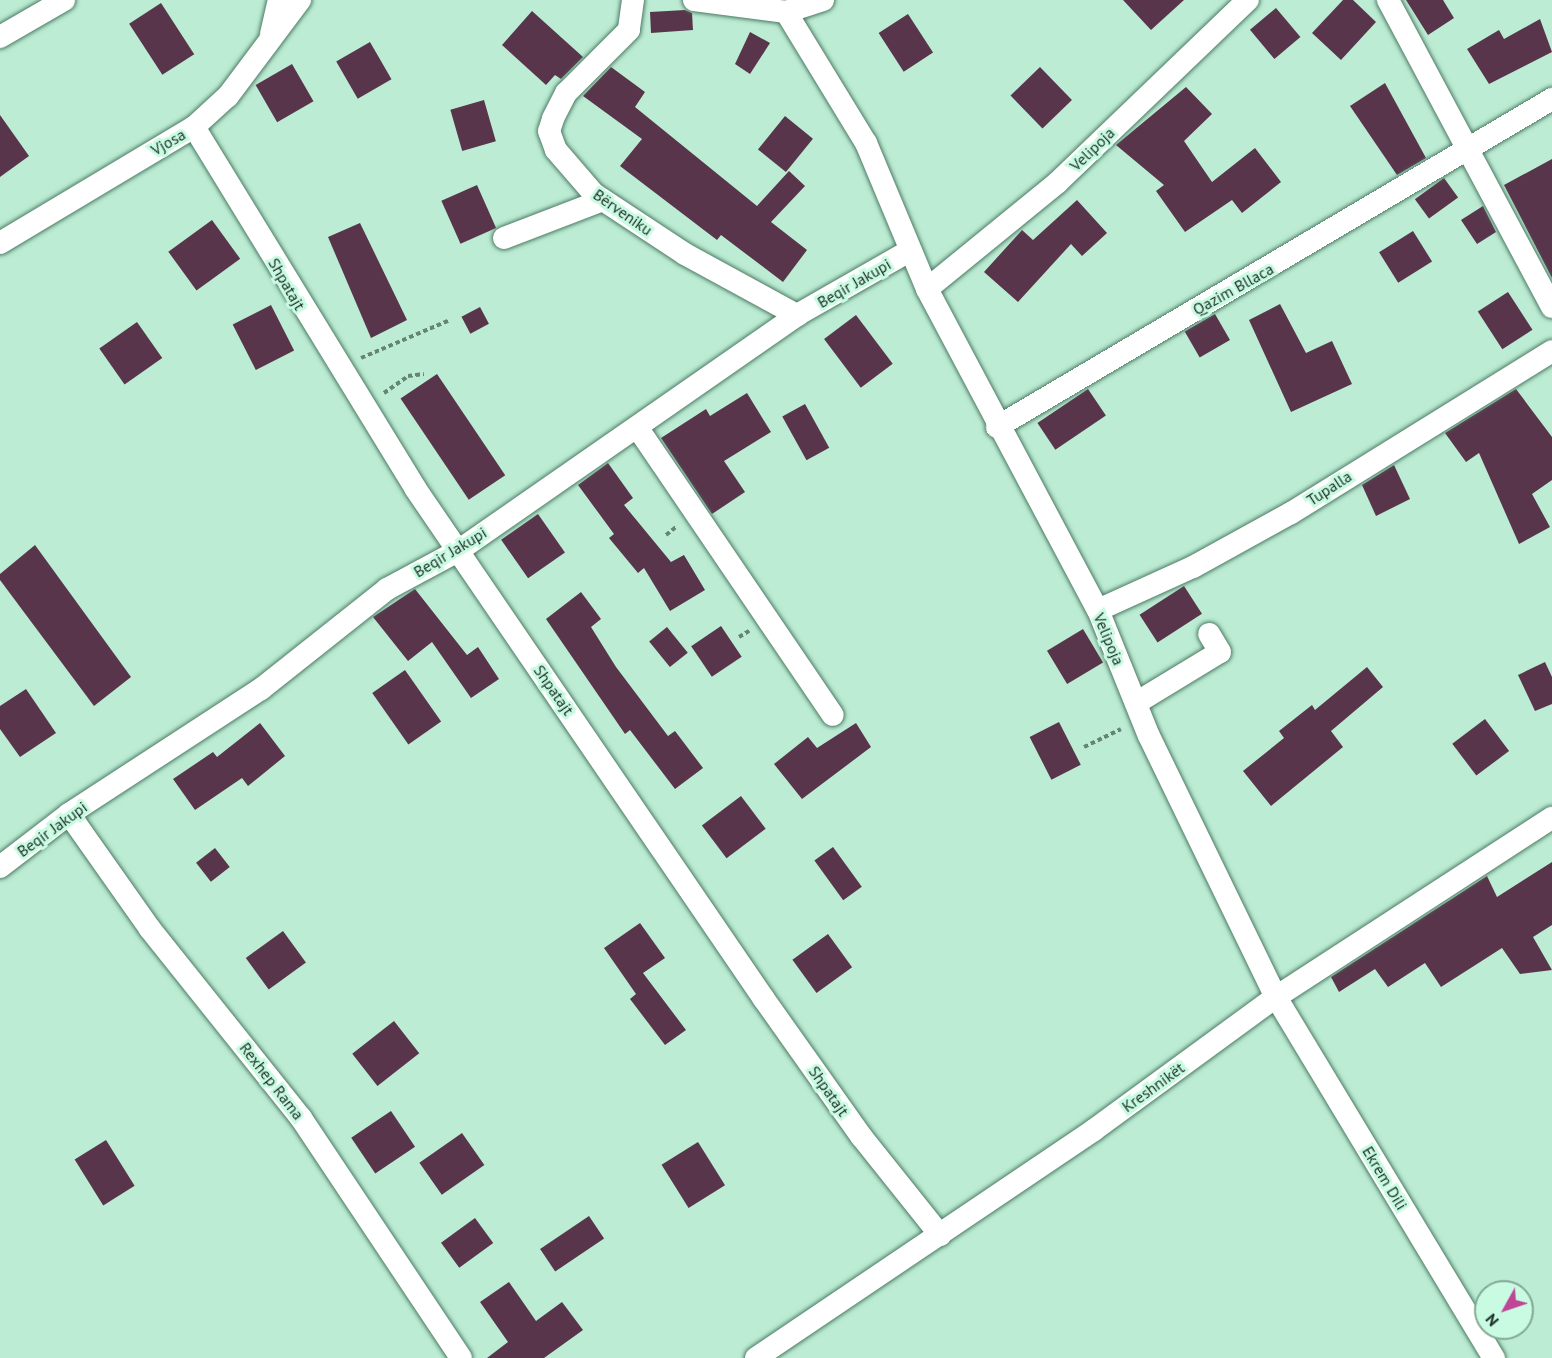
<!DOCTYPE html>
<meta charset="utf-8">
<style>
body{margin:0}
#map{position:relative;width:1552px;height:1358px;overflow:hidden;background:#bcedd4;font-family:"PT Sans",sans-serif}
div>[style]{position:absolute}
.building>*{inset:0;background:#59354b;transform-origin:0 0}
.path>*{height:4px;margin-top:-2px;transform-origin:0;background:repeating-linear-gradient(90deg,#648574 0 4.5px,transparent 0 7.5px)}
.roads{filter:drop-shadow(0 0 2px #4d7a65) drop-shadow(0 0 2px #4d7a65)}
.minor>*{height:22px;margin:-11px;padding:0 11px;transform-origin:11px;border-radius:11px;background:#fff}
span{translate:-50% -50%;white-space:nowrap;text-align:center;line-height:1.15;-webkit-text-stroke:6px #c9fae2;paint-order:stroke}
.street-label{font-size:16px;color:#1c2f26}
.north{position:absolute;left:1474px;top:1280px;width:60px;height:60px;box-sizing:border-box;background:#c9fae2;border:2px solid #84a997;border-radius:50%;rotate:230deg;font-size:16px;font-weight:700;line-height:24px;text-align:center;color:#1c2f26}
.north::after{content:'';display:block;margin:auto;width:21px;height:27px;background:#c04596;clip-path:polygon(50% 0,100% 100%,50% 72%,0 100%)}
</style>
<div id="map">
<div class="building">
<i style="clip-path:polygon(1123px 0,1184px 0,1151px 30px)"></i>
<i style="clip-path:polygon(1343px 0,1353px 0,1376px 22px,1341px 60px,1312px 33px)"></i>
<i style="clip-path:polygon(1406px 0,1443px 0,1454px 18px,1428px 35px)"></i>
<i style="left:161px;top:3px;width:61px;height:38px;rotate:57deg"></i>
<i style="left:1276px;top:8px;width:38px;height:34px;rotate:50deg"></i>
<i style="clip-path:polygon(685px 10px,692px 13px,693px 30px,651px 33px,650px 12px)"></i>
<i style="clip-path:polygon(532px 11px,583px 57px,561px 79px,555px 75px,546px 85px,502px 45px)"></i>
<i style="left:908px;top:14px;width:46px;height:35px;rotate:57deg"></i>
<i style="clip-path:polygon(1540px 19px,1552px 52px,1489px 84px,1467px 49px,1499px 30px,1504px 39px)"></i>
<i style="clip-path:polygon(750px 32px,770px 43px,750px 74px,735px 64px)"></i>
<i style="left:370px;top:42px;width:43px;height:39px;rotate:60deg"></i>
<i style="left:292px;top:64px;width:43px;height:42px;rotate:60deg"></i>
<i style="clip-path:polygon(611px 67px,645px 92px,635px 107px,757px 206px,789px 171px,805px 186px,771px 222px,807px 250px,783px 282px,721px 235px,717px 240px,620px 166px,642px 139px,583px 96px)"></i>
<i style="left:1040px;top:67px;width:46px;height:41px;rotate:46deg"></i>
<i style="clip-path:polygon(1385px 83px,1426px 158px,1397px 175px,1350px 106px)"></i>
<i style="clip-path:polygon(1186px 87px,1212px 114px,1184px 141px,1212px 182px,1255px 148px,1281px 182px,1242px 213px,1232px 200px,1185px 232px,1156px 191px,1164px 185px,1116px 145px)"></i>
<i style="left:484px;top:100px;width:43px;height:35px;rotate:74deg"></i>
<i style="clip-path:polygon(0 115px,29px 156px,0 177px)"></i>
<i style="left:785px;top:116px;width:36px;height:43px;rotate:39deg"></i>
<i style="clip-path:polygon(1552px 159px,1552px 278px,1504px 185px)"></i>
<i style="left:1444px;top:178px;width:24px;height:36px;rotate:54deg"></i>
<i style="left:477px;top:185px;width:47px;height:39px;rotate:66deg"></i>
<i style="clip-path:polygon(1077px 200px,1107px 233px,1082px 256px,1071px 244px,1018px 302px,984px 272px,1022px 230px,1033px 240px)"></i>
<i style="clip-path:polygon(1483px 206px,1496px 232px,1477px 244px,1461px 220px)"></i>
<i style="left:212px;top:220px;width:48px;height:54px;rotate:54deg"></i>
<i style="clip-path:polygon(360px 223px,407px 320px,371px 338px,328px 237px)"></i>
<i style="left:1413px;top:231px;width:36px;height:40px;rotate:58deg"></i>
<i style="left:1508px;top:292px;width:45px;height:36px;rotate:57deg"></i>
<i style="clip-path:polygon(1280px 304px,1306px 353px,1332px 341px,1352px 384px,1291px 412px,1249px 320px)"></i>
<i style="left:271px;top:305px;width:51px;height:43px;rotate:63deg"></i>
<i style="left:480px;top:307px;width:19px;height:21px;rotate:62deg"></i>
<i style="left:1215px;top:314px;width:30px;height:35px;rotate:60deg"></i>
<i style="left:856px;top:315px;width:61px;height:40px;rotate:53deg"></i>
<i style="left:137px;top:322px;width:44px;height:46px;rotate:55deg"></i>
<i style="left:437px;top:374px;width:122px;height:44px;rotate:56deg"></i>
<i style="left:1088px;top:389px;width:32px;height:61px;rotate:56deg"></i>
<i style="clip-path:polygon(1516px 389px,1552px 437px,1552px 480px,1532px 494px,1550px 527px,1519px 544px,1479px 453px,1466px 462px,1445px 433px)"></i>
<i style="clip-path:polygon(747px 393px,771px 432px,724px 461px,745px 492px,712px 514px,661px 438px,706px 409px,710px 416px)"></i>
<i style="left:805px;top:404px;width:50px;height:26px;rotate:61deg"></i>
<i style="clip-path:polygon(608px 463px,633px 498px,624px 505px,671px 562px,684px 555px,705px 590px,670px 611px,644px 568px,638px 573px,609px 538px,614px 534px,578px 485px)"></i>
<i style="clip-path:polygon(1394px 465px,1410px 499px,1376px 516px,1362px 485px)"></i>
<i style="left:538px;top:514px;width:47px;height:45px;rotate:55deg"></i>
<i style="clip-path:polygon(35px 545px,131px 677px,94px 706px,0 580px,0 574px)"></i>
<i style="left:1184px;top:586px;width:33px;height:53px;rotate:57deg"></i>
<i style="clip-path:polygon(415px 589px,467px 655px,478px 647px,499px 679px,471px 698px,432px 642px,408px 661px,373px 617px)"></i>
<i style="clip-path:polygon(581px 592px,601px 619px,591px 627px,616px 667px,668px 736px,675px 731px,703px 768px,675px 789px,630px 730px,625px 734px,546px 619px)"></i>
<i style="left:721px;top:626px;width:37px;height:36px;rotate:56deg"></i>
<i style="left:667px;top:627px;width:33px;height:23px;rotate:51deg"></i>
<i style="left:1083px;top:629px;width:39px;height:42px;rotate:59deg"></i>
<i style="clip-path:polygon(1545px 662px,1552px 677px,1552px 704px,1535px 711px,1518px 675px)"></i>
<i style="clip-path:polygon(1367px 667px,1383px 687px,1331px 731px,1343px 747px,1271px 806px,1243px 771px,1284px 738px,1279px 731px,1312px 705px,1315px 710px)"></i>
<i style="left:405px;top:670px;width:63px;height:40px;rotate:55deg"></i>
<i style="clip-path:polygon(26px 689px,56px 733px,20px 757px,0 729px,0 706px)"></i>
<i style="left:1485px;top:719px;width:40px;height:41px;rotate:53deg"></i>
<i style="left:1059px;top:722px;width:48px;height:33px;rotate:63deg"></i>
<i style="clip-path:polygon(260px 723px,285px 756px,248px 786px,242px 778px,195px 810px,173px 779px,213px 752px,217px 757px)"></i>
<i style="clip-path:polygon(856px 723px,871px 747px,802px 799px,774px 764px,808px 737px,817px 748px)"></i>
<i style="left:741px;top:796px;width:41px;height:49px;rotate:53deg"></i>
<i style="left:833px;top:847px;width:49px;height:23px;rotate:54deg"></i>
<i style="left:215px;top:848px;width:24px;height:24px;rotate:52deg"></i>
<i style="clip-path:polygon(1552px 862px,1552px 925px,1533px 937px,1552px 970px,1520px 974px,1502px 948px,1441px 987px,1425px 963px,1388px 987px,1375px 969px,1339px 992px,1331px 977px,1487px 876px,1497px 897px)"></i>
<i style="clip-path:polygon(640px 923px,665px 958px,643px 973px,686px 1030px,665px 1045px,630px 999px,636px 994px,604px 948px)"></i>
<i style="left:283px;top:931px;width:39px;height:46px;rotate:54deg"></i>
<i style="left:828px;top:934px;width:41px;height:44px;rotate:54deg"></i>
<i style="left:394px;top:1021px;width:41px;height:53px;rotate:52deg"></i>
<i style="left:391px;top:1111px;width:43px;height:48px;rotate:56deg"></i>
<i style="left:462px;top:1133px;width:39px;height:52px;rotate:55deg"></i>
<i style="left:106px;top:1140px;width:54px;height:37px;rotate:58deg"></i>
<i style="left:698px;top:1142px;width:51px;height:43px;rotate:58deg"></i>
<i style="left:589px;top:1216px;width:27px;height:59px;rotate:56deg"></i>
<i style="left:475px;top:1218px;width:31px;height:42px;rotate:54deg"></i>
<i style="clip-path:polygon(509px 1282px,536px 1321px,562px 1302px,583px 1330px,544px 1358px,487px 1358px,508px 1342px,480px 1302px)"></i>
</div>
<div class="path">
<i style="left:361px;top:358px;width:97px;rotate:-23.1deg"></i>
<i style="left:384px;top:393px;width:29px;rotate:-35deg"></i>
<i style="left:408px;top:376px;width:16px;rotate:-7deg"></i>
<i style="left:666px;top:535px;width:14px;rotate:-39deg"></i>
<i style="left:739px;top:637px;width:12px;rotate:-31deg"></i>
<i style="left:1084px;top:747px;width:41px;rotate:-25.9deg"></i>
</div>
<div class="roads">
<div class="minor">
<i style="left:633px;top:0;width:30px;rotate:98deg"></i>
<i style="left:629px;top:30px;width:89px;rotate:135deg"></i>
<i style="left:566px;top:93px;width:29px;rotate:117deg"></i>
<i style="left:553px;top:119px;width:13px;rotate:108deg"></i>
<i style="left:549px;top:131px;width:20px;rotate:70deg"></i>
<i style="left:556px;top:150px;width:58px;rotate:49.2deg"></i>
<i style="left:594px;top:194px;width:109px;rotate:33.4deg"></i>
<i style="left:685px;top:254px;width:128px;rotate:28.6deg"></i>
<i style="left:694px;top:0;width:93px;rotate:7.4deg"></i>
<i style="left:786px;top:12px;width:39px;rotate:-18deg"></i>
<i style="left:1388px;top:0;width:348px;rotate:61.9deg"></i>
<i style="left:786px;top:12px;width:153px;rotate:58.6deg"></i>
<i style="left:866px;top:143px;width:158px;rotate:67.3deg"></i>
<i style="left:927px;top:289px;width:364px;rotate:62deg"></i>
<i style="left:1098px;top:610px;width:136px;rotate:68deg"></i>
<i style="left:1149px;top:736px;width:290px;rotate:64.1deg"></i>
<i style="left:1276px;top:997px;width:422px;rotate:58.9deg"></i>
<i style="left:271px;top:34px;width:35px;rotate:-77deg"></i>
<i style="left:0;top:37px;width:74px;rotate:-30deg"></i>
<i style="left:194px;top:127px;width:423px;rotate:58.5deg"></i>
<i style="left:415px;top:488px;width:619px;rotate:55.67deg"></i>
<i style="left:764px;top:999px;width:168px;rotate:54.7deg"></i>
<i style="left:861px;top:1136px;width:127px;rotate:51.4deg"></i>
<i style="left:504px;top:238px;width:106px;rotate:-21deg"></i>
<i style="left:0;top:243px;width:226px;rotate:-30.9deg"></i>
<i style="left:194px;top:127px;width:46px;rotate:-42.4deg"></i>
<i style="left:228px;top:96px;width:120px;rotate:-53.1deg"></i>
<i style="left:927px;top:289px;width:169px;rotate:-39.2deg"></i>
<i style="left:1058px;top:182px;width:263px;rotate:-43.8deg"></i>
<i style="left:637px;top:427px;width:348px;rotate:55.8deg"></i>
<i style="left:997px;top:427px;width:645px;rotate:-30.58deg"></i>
<i style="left:1098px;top:610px;width:104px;rotate:-24.4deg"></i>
<i style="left:1193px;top:567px;width:112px;rotate:-28.9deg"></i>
<i style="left:1291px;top:513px;width:307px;rotate:-31.8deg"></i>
<i style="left:1136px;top:703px;width:98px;rotate:-31.3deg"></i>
<i style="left:1220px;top:652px;width:21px;rotate:-121deg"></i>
<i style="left:69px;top:814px;width:141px;rotate:54.8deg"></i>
<i style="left:150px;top:929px;width:242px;rotate:51.4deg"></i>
<i style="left:301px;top:1118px;width:288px;rotate:56.3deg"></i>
<i style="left:0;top:867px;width:87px;rotate:-37.5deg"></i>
<i style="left:69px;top:814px;width:229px;rotate:-33.1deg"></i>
<i style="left:261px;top:689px;width:161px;rotate:-38.4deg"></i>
<i style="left:387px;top:589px;width:81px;rotate:-28.2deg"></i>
<i style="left:458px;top:551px;width:413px;rotate:-34.8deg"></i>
<i style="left:797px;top:315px;width:129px;rotate:-29.7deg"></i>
<i style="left:756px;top:1358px;width:408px;rotate:-34deg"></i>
<i style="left:1094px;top:1130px;width:225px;rotate:-36.2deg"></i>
<i style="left:1276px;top:997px;width:329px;rotate:-33deg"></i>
</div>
</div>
<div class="street-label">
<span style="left:168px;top:142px;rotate:-30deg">Vjosa</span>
<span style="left:1092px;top:149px;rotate:-44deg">Velipoja</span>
<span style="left:623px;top:212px;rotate:35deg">Bërveniku</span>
<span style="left:854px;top:283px;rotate:-30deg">Beqir Jakupi</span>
<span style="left:287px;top:284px;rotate:60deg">Shpatajt</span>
<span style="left:1233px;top:289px;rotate:-29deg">Qazim Bllaca</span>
<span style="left:1329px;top:488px;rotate:-33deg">Tupalla</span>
<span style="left:450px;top:552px;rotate:-31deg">Beqir Jakupi</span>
<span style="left:1109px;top:639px;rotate:67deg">Velipoja</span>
<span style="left:554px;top:690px;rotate:55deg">Shpatajt</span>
<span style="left:52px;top:829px;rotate:-36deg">Beqir Jakupi</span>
<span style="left:272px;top:1081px;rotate:52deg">Rexhep Rama</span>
<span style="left:1153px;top:1087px;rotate:-36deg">Kreshnikët</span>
<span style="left:829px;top:1091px;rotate:55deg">Shpatajt</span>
<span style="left:1385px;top:1178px;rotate:59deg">Ekrem Dili</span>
</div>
<div class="north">N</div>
</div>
